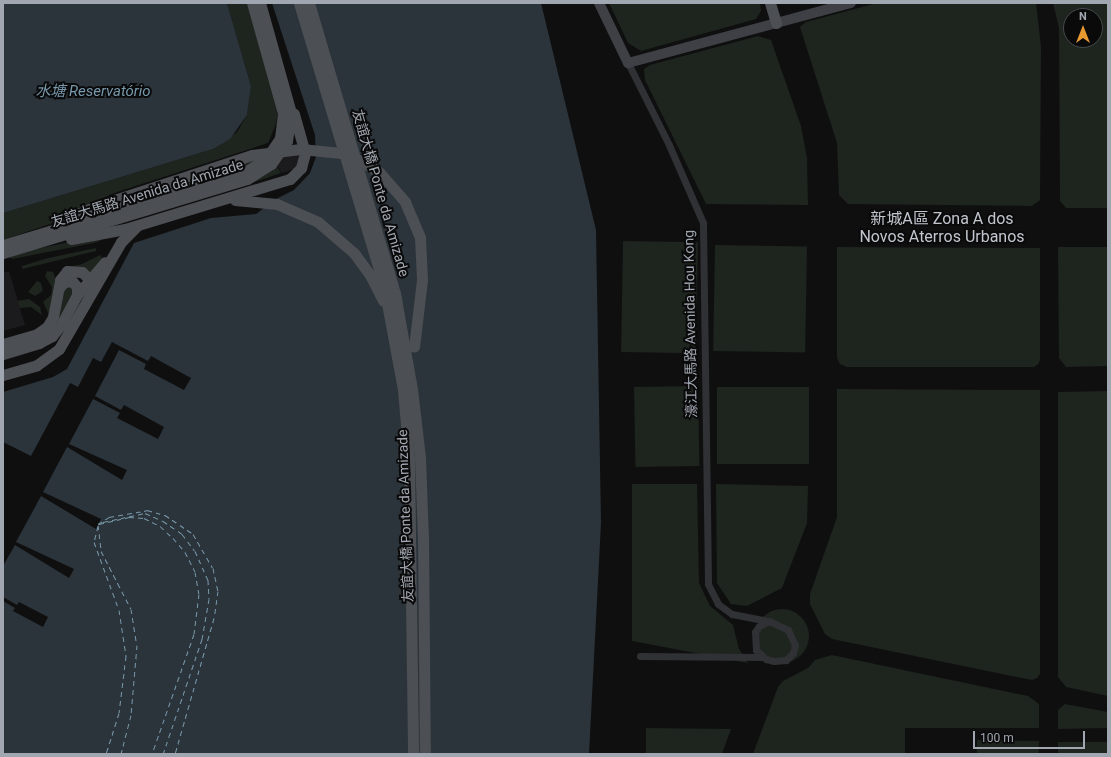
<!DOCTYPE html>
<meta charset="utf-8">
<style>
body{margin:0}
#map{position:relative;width:1111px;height:757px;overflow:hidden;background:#0f0f10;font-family:Roboto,"Noto Sans SC",sans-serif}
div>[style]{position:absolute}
.built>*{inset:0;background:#1b1b1d}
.green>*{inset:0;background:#1e241e;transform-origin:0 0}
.round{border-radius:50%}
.water>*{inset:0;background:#2b343a}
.pier>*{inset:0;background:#0f0f10}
.ferry>*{height:1px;margin-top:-0.5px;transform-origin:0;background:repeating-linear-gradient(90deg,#7898ab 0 5px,transparent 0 9px)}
.minor>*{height:7px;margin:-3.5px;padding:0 3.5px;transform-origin:3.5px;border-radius:3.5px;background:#303135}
.secondary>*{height:10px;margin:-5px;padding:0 5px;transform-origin:5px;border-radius:5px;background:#3e4045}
.primary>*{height:11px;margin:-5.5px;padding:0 5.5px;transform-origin:5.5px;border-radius:5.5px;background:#4c4f54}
.primary-bridge>*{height:11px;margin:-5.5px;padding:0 5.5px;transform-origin:5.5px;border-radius:5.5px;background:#4c4f54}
span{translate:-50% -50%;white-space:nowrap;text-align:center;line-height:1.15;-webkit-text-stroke:4px #0a0a0b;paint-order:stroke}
.street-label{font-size:14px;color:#a1a7b0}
.water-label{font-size:15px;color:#7898ab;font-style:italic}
.quarter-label{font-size:16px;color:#c1c5cd}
.frame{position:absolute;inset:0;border:4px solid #a1a7b0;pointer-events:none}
.north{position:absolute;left:1063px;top:8px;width:40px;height:40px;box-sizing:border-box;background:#0a0a0b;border:1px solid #46494d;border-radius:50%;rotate:0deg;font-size:11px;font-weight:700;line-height:16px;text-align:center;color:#a1a7b0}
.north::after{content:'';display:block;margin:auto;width:14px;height:18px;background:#e79930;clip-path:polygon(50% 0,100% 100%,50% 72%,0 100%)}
.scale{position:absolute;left:973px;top:731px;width:112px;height:18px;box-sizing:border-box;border:2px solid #a1a7b0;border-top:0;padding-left:5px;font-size:12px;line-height:14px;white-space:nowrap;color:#a1a7b0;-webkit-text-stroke:3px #0a0a0b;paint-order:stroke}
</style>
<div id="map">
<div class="built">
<i style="clip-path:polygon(300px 147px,300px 161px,294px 169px,282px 173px,275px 162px)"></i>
<i style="clip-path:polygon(9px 271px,25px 325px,3px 331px,3px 273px)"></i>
</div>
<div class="green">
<i style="clip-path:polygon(227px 3px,247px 3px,278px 111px,276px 124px,268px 143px,114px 193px,50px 224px,3px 240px,3px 213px,213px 149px,237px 132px,247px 115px,251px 86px)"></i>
<i style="clip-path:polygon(609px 3px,760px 3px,761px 11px,756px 19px,641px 51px,628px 43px)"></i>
<i style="clip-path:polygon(877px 3px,1036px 3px,1041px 47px,1040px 200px,1032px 206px,848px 204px,839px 195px,837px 143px,800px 27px,806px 22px)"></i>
<i style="clip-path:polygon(evenodd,1053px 3px,1108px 3px,1108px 208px,1066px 208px,1060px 201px,1059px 28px,1053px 3px,1071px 16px,1095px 16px,1095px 40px,1071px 40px,1071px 16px)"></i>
<i style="clip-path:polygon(758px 36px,771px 40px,801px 126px,807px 158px,808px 205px,706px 204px,645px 80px,644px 69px,650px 65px)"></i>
<i style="clip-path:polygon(260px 156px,256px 162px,237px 171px,108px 209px,108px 205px)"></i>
<i style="clip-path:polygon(275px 163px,281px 173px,243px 186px,258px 175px)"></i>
<i style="clip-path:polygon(108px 234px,100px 241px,94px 243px,12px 259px,7px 255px)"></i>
<i style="left:623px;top:241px;width:75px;height:111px;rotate:1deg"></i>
<i style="left:715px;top:245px;width:92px;height:106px;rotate:1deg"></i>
<i style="clip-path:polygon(837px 247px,1040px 248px,1040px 360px,1038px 364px,1034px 367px,847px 367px,840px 364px,837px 358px)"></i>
<i style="clip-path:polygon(1058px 247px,1108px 247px,1108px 366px,1066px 367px,1059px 358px)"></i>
<i style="clip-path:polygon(96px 248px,96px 251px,22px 269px,22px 266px,48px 258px)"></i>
<i style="clip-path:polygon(100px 255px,103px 259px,90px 274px,61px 269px,82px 264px)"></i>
<i style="clip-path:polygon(47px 271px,53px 272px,56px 279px,49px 315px,43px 302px,51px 295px,52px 287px,45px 276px)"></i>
<i style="clip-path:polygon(37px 281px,41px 283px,43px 291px,35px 296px,28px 292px)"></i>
<i style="clip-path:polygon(68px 284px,75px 291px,59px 320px,42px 337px,63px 289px)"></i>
<i style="clip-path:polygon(29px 299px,40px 307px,42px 315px,31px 307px,20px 308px,17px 301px)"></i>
<i style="left:698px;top:386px;width:80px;height:64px;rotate:89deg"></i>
<i style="left:717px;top:387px;width:92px;height:77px"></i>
<i style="clip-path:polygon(837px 389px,1040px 390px,1040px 674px,1037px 678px,1032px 680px,832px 639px,825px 634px,810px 604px,810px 594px,837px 517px)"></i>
<i style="clip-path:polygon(1108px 391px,1108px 696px,1066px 687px,1058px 677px,1058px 392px)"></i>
<i style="clip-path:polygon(632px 484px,697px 484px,699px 583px,710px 606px,733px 625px,739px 649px,748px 663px,632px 641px)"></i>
<i style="clip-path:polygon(716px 484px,808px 486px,807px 523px,782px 588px,747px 606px,731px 604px,717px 583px)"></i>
<i class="round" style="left:755px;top:609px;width:54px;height:54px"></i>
<i style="clip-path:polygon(832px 655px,1028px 696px,1039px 704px,1039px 728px,905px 728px,905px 754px,753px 754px,778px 687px,783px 681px,808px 668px,815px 660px)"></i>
<i style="clip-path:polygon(1065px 704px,1108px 712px,1108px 728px,1058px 729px,1058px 710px)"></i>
<i style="clip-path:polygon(646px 728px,731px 729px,722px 754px,646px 754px)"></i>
<i style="left:977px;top:740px;width:62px;height:14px;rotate:1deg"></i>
<i style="left:1058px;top:742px;width:50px;height:12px"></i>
</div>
<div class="water">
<i style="clip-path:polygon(3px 3px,227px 3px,251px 86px,247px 115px,230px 139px,213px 149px,3px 213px)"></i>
<i style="clip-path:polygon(272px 3px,541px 3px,596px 230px,601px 523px,589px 754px,3px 754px,3px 392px,53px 377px,67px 369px,134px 243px,211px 218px,256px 214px,276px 199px,294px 190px,310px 173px,316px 157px,315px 135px)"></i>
</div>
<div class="pier">
<i style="clip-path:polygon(112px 342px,148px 361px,151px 356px,191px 378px,184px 390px,144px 369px,146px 364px,119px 350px,95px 396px,121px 410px,124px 405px,164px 427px,158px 439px,117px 418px,120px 413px,93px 399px,69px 444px,127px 470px,122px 480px,67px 447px,43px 492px,101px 519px,96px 529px,41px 496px,16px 542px,74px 569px,69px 578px,15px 545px,3px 566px,3px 442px,31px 456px,70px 383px,78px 387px,93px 358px,101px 362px)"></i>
<i style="clip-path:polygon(3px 597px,17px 605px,19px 602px,48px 617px,43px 627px,13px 611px,15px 608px,3px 601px)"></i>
</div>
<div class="ferry">
<i style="left:103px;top:522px;width:43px;rotate:-12.1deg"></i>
<i style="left:145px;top:513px;width:20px;rotate:24deg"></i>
<i style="left:163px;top:521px;width:23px;rotate:34deg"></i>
<i style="left:182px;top:534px;width:21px;rotate:53deg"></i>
<i style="left:195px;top:551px;width:32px;rotate:66deg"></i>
<i style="left:208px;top:580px;width:19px;rotate:87deg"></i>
<i style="left:209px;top:599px;width:41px;rotate:99.9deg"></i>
<i style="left:202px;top:639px;width:121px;rotate:108.7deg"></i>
<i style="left:98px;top:524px;width:13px;rotate:-32deg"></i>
<i style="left:109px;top:517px;width:39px;rotate:-10deg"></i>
<i style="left:147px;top:510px;width:19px;rotate:16deg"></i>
<i style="left:165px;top:515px;width:34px;rotate:34deg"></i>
<i style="left:193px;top:534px;width:39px;rotate:60deg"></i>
<i style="left:213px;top:568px;width:24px;rotate:78deg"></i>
<i style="left:218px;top:591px;width:27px;rotate:98deg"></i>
<i style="left:214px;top:618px;width:141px;rotate:106deg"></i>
<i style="left:99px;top:524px;width:31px;rotate:-13deg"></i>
<i style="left:129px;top:517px;width:15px;rotate:4deg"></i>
<i style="left:144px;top:518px;width:18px;rotate:27deg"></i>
<i style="left:160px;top:526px;width:18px;rotate:43deg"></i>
<i style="left:173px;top:538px;width:18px;rotate:49deg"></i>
<i style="left:185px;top:552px;width:22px;rotate:63deg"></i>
<i style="left:195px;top:572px;width:22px;rotate:80deg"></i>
<i style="left:199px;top:594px;width:40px;rotate:97.1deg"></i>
<i style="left:194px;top:634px;width:127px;rotate:109.3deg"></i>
<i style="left:98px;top:525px;width:26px;rotate:83deg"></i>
<i style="left:101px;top:551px;width:65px;rotate:62.7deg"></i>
<i style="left:131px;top:609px;width:36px;rotate:81deg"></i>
<i style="left:137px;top:645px;width:70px;rotate:94.9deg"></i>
<i style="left:131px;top:715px;width:40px;rotate:104.4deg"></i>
<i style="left:98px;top:526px;width:16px;rotate:104deg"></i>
<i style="left:94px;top:542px;width:72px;rotate:69.8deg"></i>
<i style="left:119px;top:610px;width:47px;rotate:81.3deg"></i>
<i style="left:126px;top:656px;width:57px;rotate:97deg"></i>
<i style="left:119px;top:713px;width:43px;rotate:107.6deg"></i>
</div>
<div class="minor">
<i style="left:628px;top:63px;width:92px;rotate:63.4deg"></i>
<i style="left:669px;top:145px;width:85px;rotate:66.4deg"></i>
<i style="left:703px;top:223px;width:361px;rotate:89.2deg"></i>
<i style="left:708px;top:584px;width:22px;rotate:63deg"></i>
<i style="left:718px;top:604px;width:17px;rotate:36deg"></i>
<i style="left:732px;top:614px;width:38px;rotate:11deg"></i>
<i style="left:769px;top:621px;width:21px;rotate:25deg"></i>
<i style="left:788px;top:630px;width:17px;rotate:65deg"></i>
<i style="left:795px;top:645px;width:8px;rotate:104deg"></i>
<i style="left:793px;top:653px;width:10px;rotate:135deg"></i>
<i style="left:786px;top:660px;width:12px;rotate:175deg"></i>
<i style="left:774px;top:661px;width:8px;rotate:-166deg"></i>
<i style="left:766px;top:659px;width:13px;rotate:-138deg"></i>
<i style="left:756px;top:650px;width:18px;rotate:-93deg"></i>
<i style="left:755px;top:632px;width:7px;rotate:-56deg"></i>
<i style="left:759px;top:626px;width:11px;rotate:-27deg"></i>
<i style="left:640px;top:656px;width:122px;rotate:0.5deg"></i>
</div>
<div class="secondary">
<i style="left:599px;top:3px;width:67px;rotate:64.2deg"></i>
<i style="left:628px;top:63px;width:231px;rotate:-15.1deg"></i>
</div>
<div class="primary">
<i style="left:299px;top:3px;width:296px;rotate:73.3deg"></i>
<i style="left:384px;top:287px;width:105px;rotate:79.5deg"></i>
<i style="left:403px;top:390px;width:69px;rotate:85deg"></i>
<i style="left:409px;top:459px;width:295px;rotate:89.2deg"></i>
<i style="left:309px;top:3px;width:302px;rotate:73.5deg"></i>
<i style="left:395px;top:293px;width:97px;rotate:80deg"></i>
<i style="left:412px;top:389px;width:68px;rotate:83.3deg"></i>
<i style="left:420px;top:457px;width:80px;rotate:87.9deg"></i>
<i style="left:423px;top:537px;width:217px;rotate:89.5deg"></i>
<i style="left:770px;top:3px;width:21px;rotate:73deg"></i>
<i style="left:235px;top:200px;width:42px;rotate:5.4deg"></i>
<i style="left:277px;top:204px;width:45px;rotate:23.7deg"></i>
<i style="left:318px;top:222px;width:48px;rotate:40.7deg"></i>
<i style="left:354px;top:253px;width:27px;rotate:54deg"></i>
<i style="left:370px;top:275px;width:29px;rotate:63deg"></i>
<i style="left:66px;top:219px;width:33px;rotate:-23deg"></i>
<i style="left:96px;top:206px;width:100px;rotate:-18.1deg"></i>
<i style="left:71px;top:239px;width:55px;rotate:-10.5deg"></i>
<i style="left:125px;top:229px;width:172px;rotate:-16.9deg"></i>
<i style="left:290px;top:179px;width:16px;rotate:-45deg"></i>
<i style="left:301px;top:168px;width:16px;rotate:-75deg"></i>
<i style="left:305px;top:153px;width:41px;rotate:-105.8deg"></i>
<i style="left:3px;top:245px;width:253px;rotate:-16.8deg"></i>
<i style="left:245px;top:172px;width:25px;rotate:-32deg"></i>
<i style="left:266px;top:159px;width:25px;rotate:-56deg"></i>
<i style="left:280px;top:138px;width:25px;rotate:-83deg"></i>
<i style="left:283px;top:113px;width:114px;rotate:-105.7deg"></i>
<i style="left:3px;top:253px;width:255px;rotate:-16.9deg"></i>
<i style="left:247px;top:179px;width:28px;rotate:-32deg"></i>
<i style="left:271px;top:164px;width:28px;rotate:-55deg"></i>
<i style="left:287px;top:141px;width:28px;rotate:-82deg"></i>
<i style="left:291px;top:113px;width:114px;rotate:-105.7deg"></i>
<i style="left:59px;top:288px;width:8px;rotate:-50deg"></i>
<i style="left:64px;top:282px;width:8px;rotate:-7deg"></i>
<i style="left:72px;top:281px;width:8px;rotate:50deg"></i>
<i style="left:77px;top:287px;width:8px;rotate:90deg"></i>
<i style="left:3px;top:344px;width:35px;rotate:-16deg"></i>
<i style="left:37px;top:334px;width:12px;rotate:-35deg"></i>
<i style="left:47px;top:327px;width:12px;rotate:-59deg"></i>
<i style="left:53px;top:317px;width:38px;rotate:-79deg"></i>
<i style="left:60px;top:280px;width:11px;rotate:-52deg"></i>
<i style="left:67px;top:271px;width:15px;rotate:4deg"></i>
<i style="left:82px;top:272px;width:8px;rotate:45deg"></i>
<i style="left:88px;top:278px;width:8px;rotate:76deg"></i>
<i style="left:3px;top:354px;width:38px;rotate:-17deg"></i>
<i style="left:39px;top:343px;width:15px;rotate:-28deg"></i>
<i style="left:52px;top:336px;width:14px;rotate:-51deg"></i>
<i style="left:61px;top:325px;width:34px;rotate:-62deg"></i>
<i style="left:77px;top:295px;width:43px;rotate:-49.7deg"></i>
<i style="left:3px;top:375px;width:35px;rotate:-16deg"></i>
<i style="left:37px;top:365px;width:27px;rotate:-36deg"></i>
<i style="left:59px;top:349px;width:124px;rotate:-59.9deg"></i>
<i style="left:121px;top:242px;width:21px;rotate:-45deg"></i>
</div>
<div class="primary-bridge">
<i style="left:191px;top:175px;width:64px;rotate:-18.2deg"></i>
<i style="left:252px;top:155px;width:49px;rotate:-7deg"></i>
<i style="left:301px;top:149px;width:40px;rotate:5.7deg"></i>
<i style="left:341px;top:153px;width:22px;rotate:22deg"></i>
<i style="left:361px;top:161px;width:22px;rotate:32deg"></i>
<i style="left:380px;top:173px;width:38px;rotate:49deg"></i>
<i style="left:405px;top:202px;width:38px;rotate:67deg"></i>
<i style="left:420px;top:237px;width:43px;rotate:87.3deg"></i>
<i style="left:422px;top:280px;width:67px;rotate:96.8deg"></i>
</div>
<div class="street-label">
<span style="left:147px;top:193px;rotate:-17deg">友誼大馬路 Avenida da Amizade</span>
<span style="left:381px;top:193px;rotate:74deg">友誼大橋 Ponte da Amizade</span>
<span style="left:690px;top:324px;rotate:-91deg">濠江大馬路 Avenida Hou Kong</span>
<span style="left:405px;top:516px;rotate:-92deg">友誼大橋 Ponte da Amizade</span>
</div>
<div class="water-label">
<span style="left:93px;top:92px">水塘 Reservatório</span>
</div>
<div class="quarter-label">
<span style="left:942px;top:228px">新城A區 Zona A dos<br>Novos Aterros Urbanos</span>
</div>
<div class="frame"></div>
<div class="north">N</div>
<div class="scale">100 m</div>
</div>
